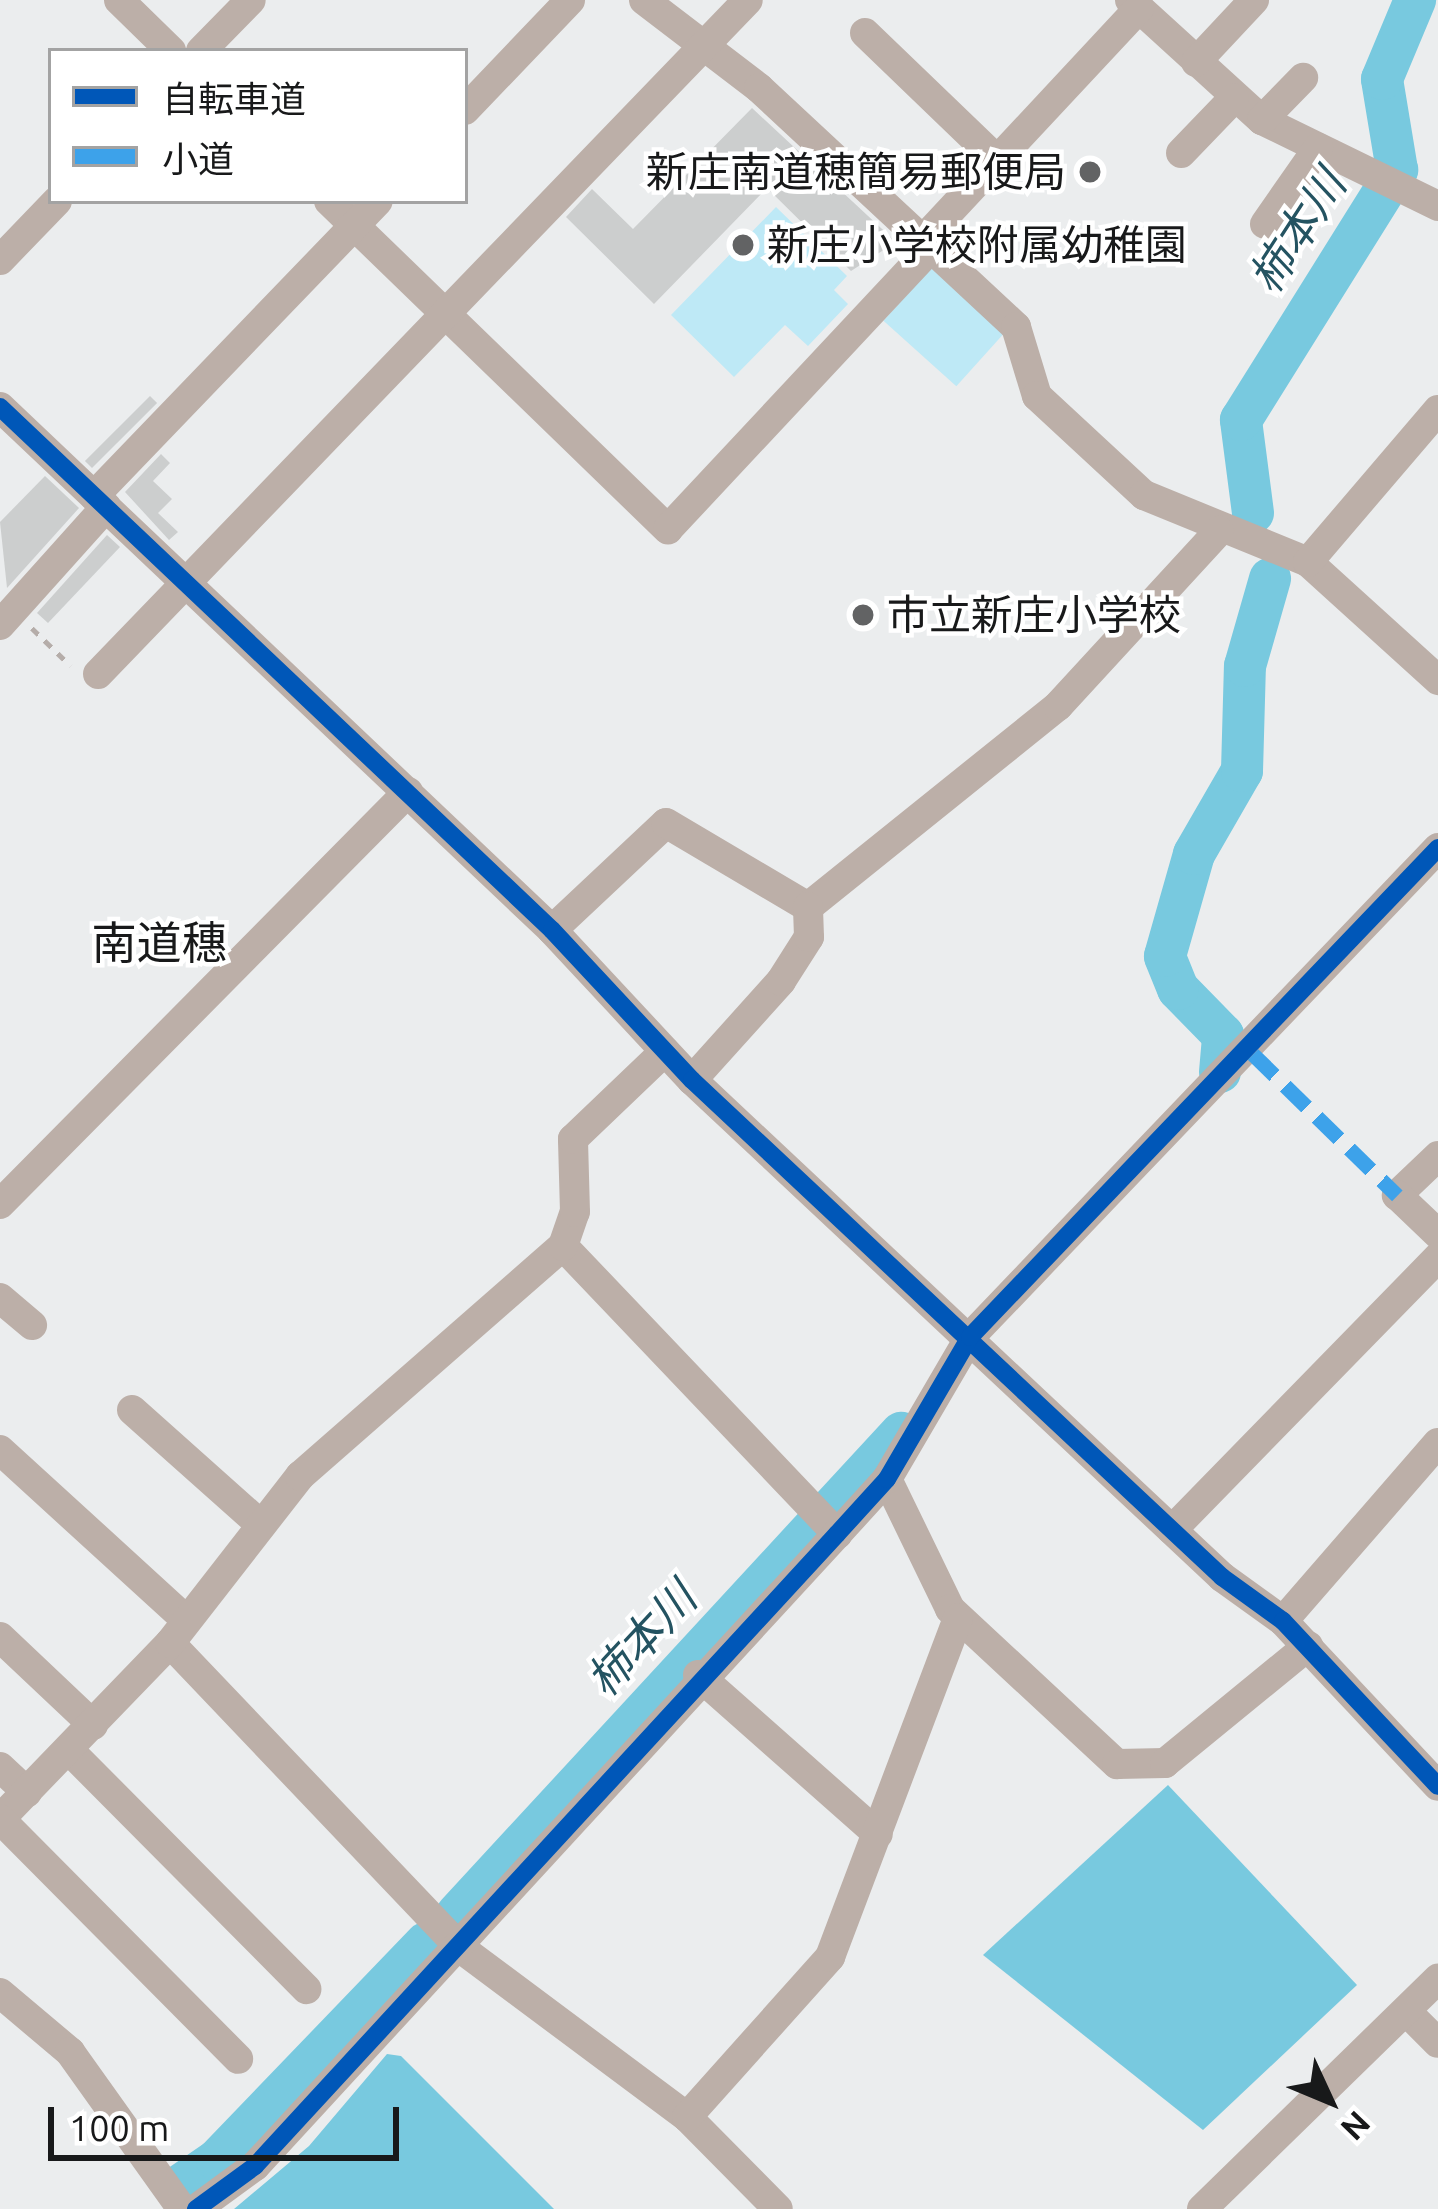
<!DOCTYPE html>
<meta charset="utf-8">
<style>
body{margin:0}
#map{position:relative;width:1438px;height:2209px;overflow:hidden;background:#ebedee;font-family:Ubuntu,"Noto Sans JP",sans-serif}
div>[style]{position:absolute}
.green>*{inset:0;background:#bee9f6;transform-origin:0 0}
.water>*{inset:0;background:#78c9df}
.river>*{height:42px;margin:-21px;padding:0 21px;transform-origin:21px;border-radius:21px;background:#78c9df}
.building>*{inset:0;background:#cccece;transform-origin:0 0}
.path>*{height:4.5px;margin-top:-2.25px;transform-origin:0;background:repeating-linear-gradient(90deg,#b5ada9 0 9px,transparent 0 18px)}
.minor>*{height:30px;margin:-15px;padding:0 15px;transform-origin:15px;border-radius:15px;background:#bcafa8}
.quiet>*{height:15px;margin-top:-7.5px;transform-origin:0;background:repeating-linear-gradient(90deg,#3da2ea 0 30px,transparent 0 45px)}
.cycleway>*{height:18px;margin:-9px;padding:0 9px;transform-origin:9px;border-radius:9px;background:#0057b8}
.dots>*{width:33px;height:33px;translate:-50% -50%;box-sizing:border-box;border:6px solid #fff;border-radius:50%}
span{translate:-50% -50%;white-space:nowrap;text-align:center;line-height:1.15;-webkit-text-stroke:9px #fff;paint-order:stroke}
.poi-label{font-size:42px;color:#18191a}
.right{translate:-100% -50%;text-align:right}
.left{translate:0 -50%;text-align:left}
.water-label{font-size:45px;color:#245361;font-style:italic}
.neighbourhood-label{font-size:45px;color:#18191a}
.legend{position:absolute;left:48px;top:48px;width:420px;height:156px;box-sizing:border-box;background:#fff;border:3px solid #a3a3a3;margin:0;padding:15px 21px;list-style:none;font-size:36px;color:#18191a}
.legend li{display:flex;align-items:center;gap:24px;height:60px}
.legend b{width:60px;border:3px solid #a3a3a3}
.north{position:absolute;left:1270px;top:2041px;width:120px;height:120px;-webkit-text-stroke:9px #fff;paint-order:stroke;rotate:134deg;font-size:33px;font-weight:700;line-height:48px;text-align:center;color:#18191a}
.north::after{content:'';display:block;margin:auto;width:42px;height:54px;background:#18191a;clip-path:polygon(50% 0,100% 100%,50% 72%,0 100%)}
.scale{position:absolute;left:48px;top:2107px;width:351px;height:54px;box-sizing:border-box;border:6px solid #18191a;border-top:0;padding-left:15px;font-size:36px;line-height:42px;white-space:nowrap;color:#18191a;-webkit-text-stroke:9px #fff;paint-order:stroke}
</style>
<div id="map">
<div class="green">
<i style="clip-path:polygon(776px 207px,847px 276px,834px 290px,848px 304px,808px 346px,785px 325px,734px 377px,671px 315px)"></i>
<i style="left:931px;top:268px;width:98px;height:71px;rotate:42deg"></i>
</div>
<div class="water">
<i style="clip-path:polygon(1168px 1785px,1357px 1985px,1203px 2130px,983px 1955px)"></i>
<i style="clip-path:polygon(387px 2054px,401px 2056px,554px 2209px,234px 2209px,309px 2146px)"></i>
</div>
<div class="river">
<i style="left:1253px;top:513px;width:94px;rotate:-97.4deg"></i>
<i style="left:1241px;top:420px;width:295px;rotate:-58deg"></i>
<i style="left:1397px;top:170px;width:92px;rotate:-99.4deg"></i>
<i style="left:1382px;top:79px;width:86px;rotate:-67.3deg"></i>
<i style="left:1220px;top:1072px;width:37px;rotate:-85deg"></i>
<i style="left:1223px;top:1035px;width:64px;rotate:-134.4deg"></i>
<i style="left:1178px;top:989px;width:35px;rotate:-112deg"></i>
<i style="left:1165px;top:956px;width:106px;rotate:-74.1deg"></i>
<i style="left:1194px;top:854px;width:96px;rotate:-60deg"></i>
<i style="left:1242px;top:771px;width:105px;rotate:-88.4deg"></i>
<i style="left:1245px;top:666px;width:91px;rotate:-74deg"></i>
<i style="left:457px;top:1914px;width:655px;rotate:-47.29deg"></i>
<i style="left:179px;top:2186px;width:46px;rotate:-34.4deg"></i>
<i style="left:217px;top:2160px;width:301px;rotate:-46.1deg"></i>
</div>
<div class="building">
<i style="clip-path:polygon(752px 108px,896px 242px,851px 271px,767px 188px,654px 304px,566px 217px,592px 189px,633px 229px)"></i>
<i style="left:150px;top:396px;width:10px;height:92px;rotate:45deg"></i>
<i style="clip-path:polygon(161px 454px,170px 463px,153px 481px,172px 499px,158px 513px,178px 532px,169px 540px,125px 492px)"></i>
<i style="clip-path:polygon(45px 476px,79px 508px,7px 588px,0 522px)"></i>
<i style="clip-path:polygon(107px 535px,120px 547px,48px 623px,37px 613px)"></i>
</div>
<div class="path">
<i style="left:32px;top:628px;width:54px;rotate:44.3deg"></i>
</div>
<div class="minor">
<i style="left:119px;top:0;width:73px;rotate:44.4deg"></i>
<i style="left:644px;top:0;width:145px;rotate:37.4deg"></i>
<i style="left:759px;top:88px;width:351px;rotate:42.9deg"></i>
<i style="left:1016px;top:327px;width:72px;rotate:73.1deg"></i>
<i style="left:1037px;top:396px;width:146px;rotate:42.8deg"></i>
<i style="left:1144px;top:495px;width:177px;rotate:22.2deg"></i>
<i style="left:1308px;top:562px;width:176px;rotate:42.2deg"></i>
<i style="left:1130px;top:0;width:178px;rotate:42.3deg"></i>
<i style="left:1262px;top:120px;width:196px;rotate:26deg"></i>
<i style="left:865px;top:33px;width:183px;rotate:43.9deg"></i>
<i style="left:201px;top:51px;width:71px;rotate:-45.6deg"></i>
<i style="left:1196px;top:62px;width:85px;rotate:-46.9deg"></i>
<i style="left:465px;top:110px;width:152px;rotate:-46.3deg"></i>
<i style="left:1262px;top:120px;width:59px;rotate:-45.7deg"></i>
<i style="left:1181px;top:153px;width:76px;rotate:-46.1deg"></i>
<i style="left:329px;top:201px;width:472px;rotate:44.1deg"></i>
<i style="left:668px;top:529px;width:382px;rotate:-46.9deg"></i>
<i style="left:1265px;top:224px;width:93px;rotate:-55.1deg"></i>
<i style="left:921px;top:242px;width:320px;rotate:-47deg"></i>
<i style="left:0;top:260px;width:82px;rotate:-46deg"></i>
<i style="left:0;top:407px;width:760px;rotate:43.45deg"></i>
<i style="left:552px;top:930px;width:205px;rotate:47deg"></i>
<i style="left:692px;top:1080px;width:727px;rotate:43.16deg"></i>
<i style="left:1222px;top:1577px;width:75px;rotate:35.8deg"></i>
<i style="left:1283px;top:1621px;width:226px;rotate:46.8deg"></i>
<i style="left:94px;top:496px;width:409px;rotate:-46.1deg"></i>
<i style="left:1308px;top:562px;width:200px;rotate:-49.5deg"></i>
<i style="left:0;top:625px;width:159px;rotate:-48.1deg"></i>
<i style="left:98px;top:674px;width:936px;rotate:-46.04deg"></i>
<i style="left:552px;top:930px;width:156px;rotate:-43.2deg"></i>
<i style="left:666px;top:823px;width:165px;rotate:30.6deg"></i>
<i style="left:808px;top:907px;width:321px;rotate:-38.8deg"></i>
<i style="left:1058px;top:706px;width:238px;rotate:-47.4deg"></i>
<i style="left:692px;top:1080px;width:133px;rotate:-48deg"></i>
<i style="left:781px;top:981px;width:52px;rotate:-57.5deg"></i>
<i style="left:809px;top:937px;width:30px;rotate:-92deg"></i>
<i style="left:1438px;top:1156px;width:57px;rotate:136.4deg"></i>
<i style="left:1397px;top:1195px;width:57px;rotate:43.6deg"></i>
<i style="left:0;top:1204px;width:580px;rotate:-45.28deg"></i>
<i style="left:563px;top:1246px;width:398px;rotate:46.4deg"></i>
<i style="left:0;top:1298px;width:42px;rotate:40.2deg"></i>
<i style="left:132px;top:1410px;width:173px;rotate:41.7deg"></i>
<i style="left:0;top:1450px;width:251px;rotate:42.4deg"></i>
<i style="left:887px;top:1479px;width:144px;rotate:64.1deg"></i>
<i style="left:950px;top:1609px;width:228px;rotate:42.9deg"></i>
<i style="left:1117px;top:1764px;width:48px;rotate:-1.2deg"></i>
<i style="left:1165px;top:1763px;width:185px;rotate:-39.3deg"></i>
<i style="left:1172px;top:1530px;width:381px;rotate:-45.7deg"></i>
<i style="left:1283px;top:1621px;width:236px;rotate:-49deg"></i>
<i style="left:0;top:1637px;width:128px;rotate:43.4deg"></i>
<i style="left:170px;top:1643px;width:419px;rotate:46.4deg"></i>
<i style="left:459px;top:1947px;width:284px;rotate:36.7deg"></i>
<i style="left:687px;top:2117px;width:129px;rotate:45.3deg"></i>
<i style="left:698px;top:1675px;width:240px;rotate:41.5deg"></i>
<i style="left:69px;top:1750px;width:337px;rotate:45.2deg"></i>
<i style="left:0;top:1767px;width:37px;rotate:43deg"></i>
<i style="left:0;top:1819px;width:245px;rotate:-46deg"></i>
<i style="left:170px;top:1643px;width:212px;rotate:-52.1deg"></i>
<i style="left:300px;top:1476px;width:349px;rotate:-41.2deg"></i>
<i style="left:563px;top:1246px;width:36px;rotate:-71deg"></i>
<i style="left:575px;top:1212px;width:73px;rotate:-91.6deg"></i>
<i style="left:573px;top:1139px;width:127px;rotate:-43.7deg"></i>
<i style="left:0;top:1819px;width:338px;rotate:45.2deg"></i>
<i style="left:0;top:1993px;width:92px;rotate:40.1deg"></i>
<i style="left:70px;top:2052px;width:193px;rotate:54.5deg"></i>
<i style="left:1406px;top:2011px;width:45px;rotate:45deg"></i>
<i style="left:687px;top:2117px;width:215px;rotate:-48.2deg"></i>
<i style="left:830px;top:1957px;width:362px;rotate:-69.3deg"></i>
<i style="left:196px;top:2209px;width:73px;rotate:-36.1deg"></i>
<i style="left:255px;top:2166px;width:859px;rotate:-47.36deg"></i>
<i style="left:837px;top:1534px;width:74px;rotate:-47.7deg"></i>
<i style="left:887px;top:1479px;width:164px;rotate:-59.7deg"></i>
<i style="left:970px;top:1337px;width:677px;rotate:-46.26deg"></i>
<i style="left:1202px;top:2209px;width:330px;rotate:-44.3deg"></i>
</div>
<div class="quiet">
<i style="left:1253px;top:1054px;width:202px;rotate:44.4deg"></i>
</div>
<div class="cycleway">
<i style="left:0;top:407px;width:760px;rotate:43.45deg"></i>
<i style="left:552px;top:930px;width:205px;rotate:47deg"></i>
<i style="left:692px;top:1080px;width:727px;rotate:43.16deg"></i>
<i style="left:1222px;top:1577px;width:75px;rotate:35.8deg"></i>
<i style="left:1283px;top:1621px;width:226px;rotate:46.8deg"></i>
<i style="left:196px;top:2209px;width:73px;rotate:-36.1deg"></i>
<i style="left:255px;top:2166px;width:859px;rotate:-47.36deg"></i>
<i style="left:837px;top:1534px;width:74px;rotate:-47.7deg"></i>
<i style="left:887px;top:1479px;width:164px;rotate:-59.7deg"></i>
<i style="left:970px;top:1337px;width:677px;rotate:-46.26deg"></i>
</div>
<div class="dots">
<i style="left:1090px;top:172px;background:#626364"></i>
<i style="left:743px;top:245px;background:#626364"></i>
<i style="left:863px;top:615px;background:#626364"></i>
</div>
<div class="poi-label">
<span class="right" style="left:1066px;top:172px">新庄南道穂簡易郵便局</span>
<span class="left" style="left:767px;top:245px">新庄小学校附属幼稚園</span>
<span class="left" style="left:887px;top:615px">市立新庄小学校</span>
</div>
<div class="water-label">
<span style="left:1297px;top:231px;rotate:-57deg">柿本川</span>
<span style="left:641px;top:1639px;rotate:-47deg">柿本川</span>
</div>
<div class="neighbourhood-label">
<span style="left:159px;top:943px">南道穗</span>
</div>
<ul class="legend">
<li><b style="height:15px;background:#0057b8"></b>自転車道</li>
<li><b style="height:15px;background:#3da2ea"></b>小道</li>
</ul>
<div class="north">N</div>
<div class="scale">100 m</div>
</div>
